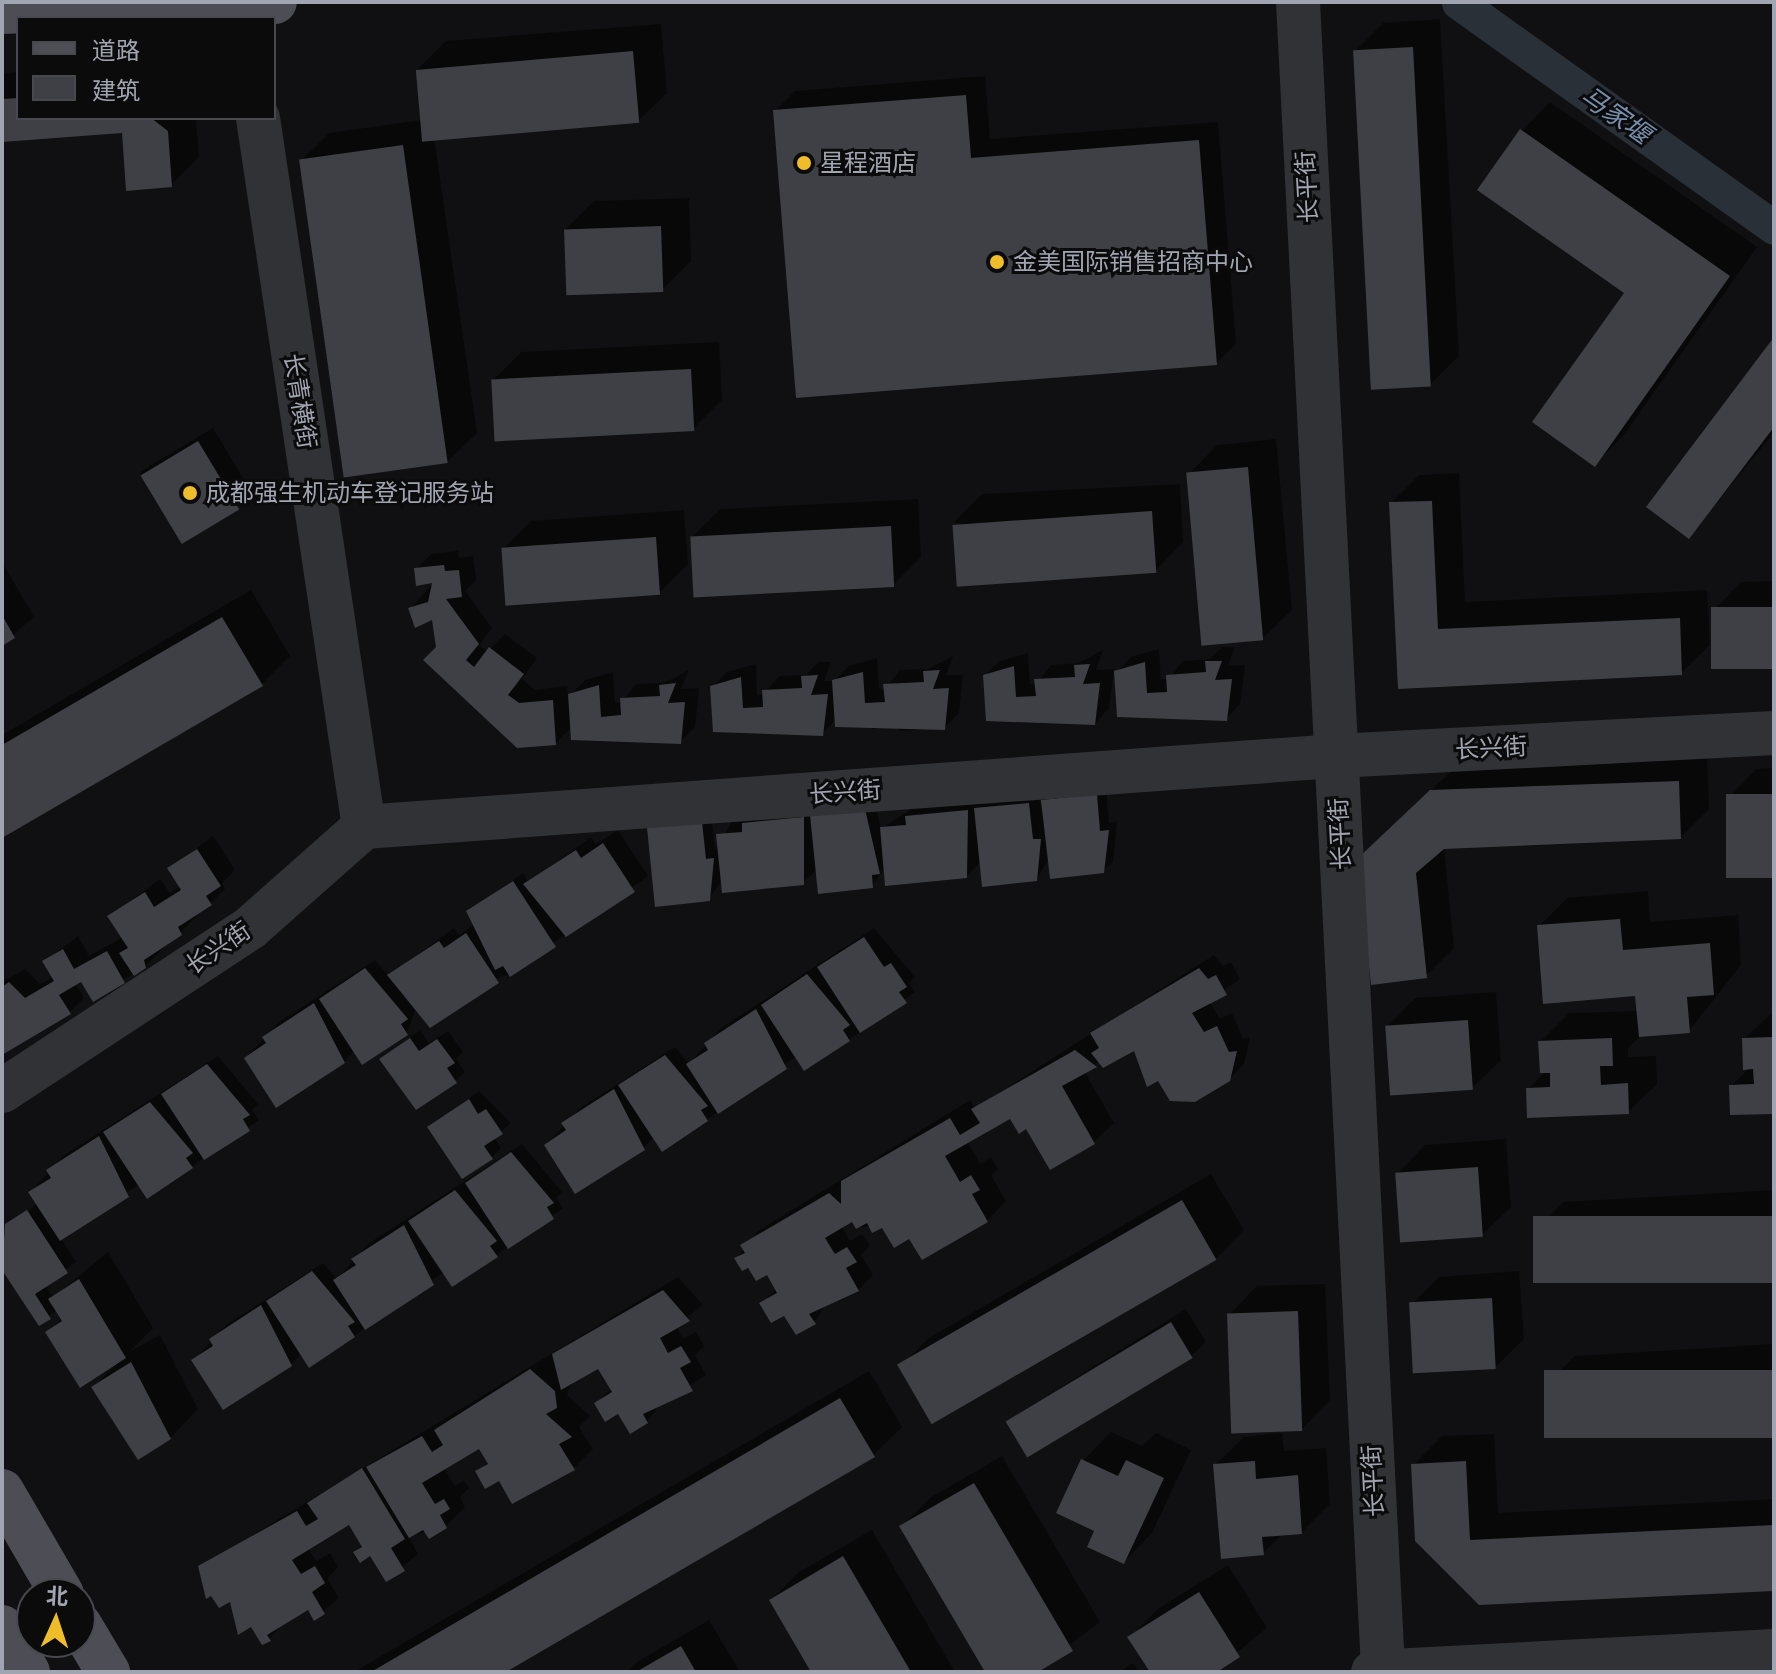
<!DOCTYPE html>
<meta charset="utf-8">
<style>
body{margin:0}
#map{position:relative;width:1776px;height:1674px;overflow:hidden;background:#101012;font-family:"Archivo Narrow","Noto Sans SC",sans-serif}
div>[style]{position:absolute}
.shadow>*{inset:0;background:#0007;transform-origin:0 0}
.canal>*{height:34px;margin:-17px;padding:0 17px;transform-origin:17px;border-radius:17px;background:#293037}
.building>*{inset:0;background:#3f4045;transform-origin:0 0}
.minor>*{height:44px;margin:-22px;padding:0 22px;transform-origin:22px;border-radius:22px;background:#313236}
.major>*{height:44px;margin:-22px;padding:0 22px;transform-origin:22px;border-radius:22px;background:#4d4e55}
.dots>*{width:22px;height:22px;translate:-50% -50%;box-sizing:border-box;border:4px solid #0b0b0c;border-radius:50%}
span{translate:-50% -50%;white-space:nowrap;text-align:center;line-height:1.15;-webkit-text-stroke:6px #0b0b0c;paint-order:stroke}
.poi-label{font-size:24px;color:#a1a5b2}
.left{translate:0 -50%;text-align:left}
.street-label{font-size:24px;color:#a1a5b2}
.water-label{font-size:26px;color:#7890ae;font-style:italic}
.frame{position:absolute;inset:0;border:4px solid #a1a5b2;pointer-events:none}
.legend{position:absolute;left:16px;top:16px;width:260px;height:104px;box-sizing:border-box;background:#0b0b0c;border:2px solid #47494e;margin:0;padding:10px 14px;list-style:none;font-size:24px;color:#a1a5b2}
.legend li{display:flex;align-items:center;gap:16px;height:40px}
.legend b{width:40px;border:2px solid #47494e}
.north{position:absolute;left:16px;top:1578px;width:80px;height:80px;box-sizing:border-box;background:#0b0b0c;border:2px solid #47494e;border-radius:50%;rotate:3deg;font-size:22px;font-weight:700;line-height:32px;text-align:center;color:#a1a5b2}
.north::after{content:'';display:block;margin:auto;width:28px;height:36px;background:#f0bd2a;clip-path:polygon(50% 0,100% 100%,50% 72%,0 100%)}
</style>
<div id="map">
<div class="shadow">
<i style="clip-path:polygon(1440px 19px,1459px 356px,1431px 384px,1355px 51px,1383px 23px)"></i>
<i style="clip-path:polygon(661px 24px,667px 93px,638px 121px,434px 137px,477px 433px,448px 461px,301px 161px,329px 133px,422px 120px,418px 69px,446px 41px)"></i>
<i style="clip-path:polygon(18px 72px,18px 118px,196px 118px,199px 157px,171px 185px,124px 131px,2px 140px,2px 74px)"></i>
<i style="clip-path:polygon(985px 76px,990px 139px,1218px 122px,1236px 344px,1216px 363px,775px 111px,795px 91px)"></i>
<i style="clip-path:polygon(1550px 102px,1757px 247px,1623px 436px,1595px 464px,1626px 292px,1522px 131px)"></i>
<i style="clip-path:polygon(689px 198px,691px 261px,662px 290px,566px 229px,594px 201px)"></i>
<i style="clip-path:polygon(1774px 340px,1774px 433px,1689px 536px)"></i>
<i style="clip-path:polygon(719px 342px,722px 400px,693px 429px,493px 380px,521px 352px)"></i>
<i style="left:213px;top:428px;width:76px;height:85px;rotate:59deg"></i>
<i style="clip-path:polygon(1276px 439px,1292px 610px,1263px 638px,1189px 474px,1217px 445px)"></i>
<i style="clip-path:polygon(1459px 473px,1465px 602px,1707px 590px,1710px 645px,1681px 673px,1400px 687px,1391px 503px,1419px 475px)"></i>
<i style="clip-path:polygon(1180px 484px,1183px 542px,1155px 571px,954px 522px,982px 494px)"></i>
<i style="clip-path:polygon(918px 499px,921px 557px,893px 585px,692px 537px,720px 509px)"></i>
<i style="clip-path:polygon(684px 510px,688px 564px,659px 593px,503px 549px,531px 521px)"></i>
<i style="clip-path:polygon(458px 551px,459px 558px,473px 556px,476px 580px,465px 591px,492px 628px,479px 645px,488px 652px,505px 634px,537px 658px,522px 679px,535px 690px,567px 686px,568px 697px,585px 680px,613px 672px,615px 703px,622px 702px,636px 684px,664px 683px,689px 670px,681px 689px,699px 688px,695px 727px,680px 742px,572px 727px,556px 743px,438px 647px,434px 617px,411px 608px,435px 581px,416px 569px,431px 554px)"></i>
<i style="clip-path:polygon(2px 562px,34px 617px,2px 644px)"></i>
<i style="clip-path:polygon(1774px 581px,1774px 667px,1713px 611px,1741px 582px)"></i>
<i style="clip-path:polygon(251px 590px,290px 656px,262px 684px,2px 836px,2px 735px)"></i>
<i style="clip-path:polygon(1222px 647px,1235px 647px,1228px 666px,1245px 665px,1240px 704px,1226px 719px,1119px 715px,1117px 672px,1131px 657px,1159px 649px,1161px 679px,1168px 679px,1183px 661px,1210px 659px)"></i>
<i style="clip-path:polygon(1103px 650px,1096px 670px,1114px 669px,1109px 708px,1095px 723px,988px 719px,985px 675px,1000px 661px,1028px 653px,1030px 684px,1037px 683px,1051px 665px,1078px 663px)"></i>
<i style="clip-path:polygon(953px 656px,946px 675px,963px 675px,959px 713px,944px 728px,899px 731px,898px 721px,872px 730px,871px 722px,836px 719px,822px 734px,715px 730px,713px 687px,727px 672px,756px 664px,757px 695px,764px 694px,779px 676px,806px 675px,818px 662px,831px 662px,824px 681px,834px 681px,849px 666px,877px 658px,879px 689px,886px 688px,900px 670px,928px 669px)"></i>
<i style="clip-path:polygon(1707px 753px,1709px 809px,1681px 837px,1444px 847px,1454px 948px,1426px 976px,1388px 831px,1460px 763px)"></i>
<i style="clip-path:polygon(1774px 768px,1774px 876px,1728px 798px,1756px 769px)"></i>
<i style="clip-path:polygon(1106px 786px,1109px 823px,1117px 821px,1113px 862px,1103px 871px,1049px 859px,1036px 880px,981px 861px,967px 876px,886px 866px,872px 886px,817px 869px,803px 883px,723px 878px,709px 899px,649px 829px,711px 814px,715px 850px,733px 820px,875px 801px,881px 829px,922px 802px,1038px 794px,1046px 830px,1043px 801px,1053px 792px)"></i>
<i style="clip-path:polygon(618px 830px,648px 876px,510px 974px,416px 1008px,407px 1033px,355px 1050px,344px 1062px,246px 1058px,279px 1022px,375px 960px,389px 976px,454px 928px,459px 935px,475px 924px,469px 911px,523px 873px,529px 882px,591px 837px,596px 844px)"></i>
<i style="clip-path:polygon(213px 836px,235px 870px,222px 883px,225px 889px,145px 966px,94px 999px,82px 980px,75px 983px,84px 998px,69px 1013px,2px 1052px,2px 982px,25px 969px,40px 984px,54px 977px,45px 961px,78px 936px,89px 956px,123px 937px,110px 916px,160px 879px,170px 893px,181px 886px,170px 868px)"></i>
<i style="clip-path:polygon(1648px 891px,1650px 922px,1738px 915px,1741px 965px,1689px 1031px,1642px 1035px,1628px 1048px,1628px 1057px,1656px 1056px,1657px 1084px,1628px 1112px,1528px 1089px,1546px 1071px,1540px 1042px,1569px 1013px,1639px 1011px,1637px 994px,1539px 926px,1567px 898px)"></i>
<i style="clip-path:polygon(874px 928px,915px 977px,909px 983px,915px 992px,849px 1040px,797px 1056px,706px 1120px,654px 1137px,643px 1148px,546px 1145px,579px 1109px,675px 1047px,689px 1064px,721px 1028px)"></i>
<i style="clip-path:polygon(1214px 955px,1223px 966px,1231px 962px,1240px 979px,1209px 1002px,1220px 1019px,1232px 1013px,1243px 1039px,1250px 1037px,1244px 1064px,1229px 1080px,1135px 1048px,1100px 1061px,1084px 1071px,1114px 1123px,1094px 1142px,1050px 1167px,1027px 1126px,1011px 1116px,967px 1141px,980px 1164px,991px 1157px,998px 1169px,991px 1175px,1006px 1201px,987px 1221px,910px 1236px,883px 1226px,857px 1227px,852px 1219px,841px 1226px,850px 1241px,862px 1234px,870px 1246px,861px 1255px,873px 1275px,858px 1290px,826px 1304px,814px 1323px,762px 1304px,777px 1288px,767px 1272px,757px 1278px,737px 1258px,758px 1231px,970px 1100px,975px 1108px)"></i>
<i style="clip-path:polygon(1496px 992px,1501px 1060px,1472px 1088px,1387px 1027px,1415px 998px)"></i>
<i style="clip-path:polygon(1774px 1011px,1774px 1112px,1731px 1086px,1749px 1068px,1744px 1039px)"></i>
<i style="clip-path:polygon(420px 1030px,429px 1043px,448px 1031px,463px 1052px,456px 1059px,465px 1072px,455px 1081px,382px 1059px)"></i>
<i style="clip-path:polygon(218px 1056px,258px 1104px,252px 1110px,259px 1120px,191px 1167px,139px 1184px,61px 1238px,76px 1262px,45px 1285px,53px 1297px,108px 1252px,153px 1328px,129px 1352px,160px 1335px,198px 1409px,170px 1438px,93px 1387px,117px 1364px,48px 1332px,62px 1318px,57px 1310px,39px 1323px,2px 1258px,2px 1234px,38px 1203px,31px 1192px,63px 1156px)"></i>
<i style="clip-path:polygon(479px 1091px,511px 1123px,494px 1137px,501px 1148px,491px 1158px,430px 1127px)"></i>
<i style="clip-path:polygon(1506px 1139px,1511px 1207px,1482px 1235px,1397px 1174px,1425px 1145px)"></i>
<i style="clip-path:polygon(522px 1144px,562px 1192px,556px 1198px,563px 1208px,496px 1255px,444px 1272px,354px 1336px,302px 1353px,291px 1364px,194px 1360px,226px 1325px,323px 1263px,337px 1279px,368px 1244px)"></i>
<i style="clip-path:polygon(1211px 1174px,1244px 1230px,1216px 1259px,900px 1367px,929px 1338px)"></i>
<i style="clip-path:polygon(1774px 1190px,1774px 1281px,1535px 1231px,1563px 1202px)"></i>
<i style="clip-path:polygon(1519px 1271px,1524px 1339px,1496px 1367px,1411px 1305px,1439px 1277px)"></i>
<i style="clip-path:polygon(678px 1277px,703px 1305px,676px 1326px,683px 1339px,696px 1332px,704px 1346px,695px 1355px,706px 1375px,660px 1404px,647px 1422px,596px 1403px,612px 1388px,599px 1366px,573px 1381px,567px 1395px,590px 1416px,579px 1427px,593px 1449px,574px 1468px,499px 1478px,478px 1472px,489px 1461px,480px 1446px,444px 1468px,455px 1486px,464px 1481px,469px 1488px,460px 1497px,465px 1507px,445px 1527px,408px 1536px,418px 1554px,387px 1579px,371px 1553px,356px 1552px,363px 1544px,350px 1522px,308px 1548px,316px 1561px,330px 1553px,338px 1567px,327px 1579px,339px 1598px,315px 1618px,308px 1607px,283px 1623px,269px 1639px,200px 1567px)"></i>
<i style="clip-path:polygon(1325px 1284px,1330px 1400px,1302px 1429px,1229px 1315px,1257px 1286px)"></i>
<i style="clip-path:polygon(1186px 1309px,1206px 1342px,1191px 1356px,1007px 1421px)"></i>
<i style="clip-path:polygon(1774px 1344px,1774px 1436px,1546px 1384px,1575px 1356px)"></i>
<i style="clip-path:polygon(869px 1371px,902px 1427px,873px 1455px,502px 1672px,354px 1672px)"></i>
<i style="clip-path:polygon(1111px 1432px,1142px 1446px,1156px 1433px,1191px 1450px,1152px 1533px,1124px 1562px,1097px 1530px,1083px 1461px)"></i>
<i style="clip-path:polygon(1282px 1433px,1284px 1451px,1326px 1448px,1330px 1504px,1302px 1532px,1283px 1534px,1263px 1553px,1215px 1465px,1244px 1437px)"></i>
<i style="clip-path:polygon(1494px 1434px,1498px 1513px,1774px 1499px,1774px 1589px,1480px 1603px,1413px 1465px,1442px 1436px)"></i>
<i style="clip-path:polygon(1002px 1456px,1100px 1622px,1034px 1672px,987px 1672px,902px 1526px,930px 1498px)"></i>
<i style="clip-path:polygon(872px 1530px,955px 1672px,813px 1672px,771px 1600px,799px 1572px)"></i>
<i style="clip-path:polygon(1228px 1565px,1267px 1628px,1213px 1672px,1152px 1672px,1130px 1637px,1158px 1609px)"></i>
<i style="clip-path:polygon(709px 1620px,740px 1672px,627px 1672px,637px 1662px)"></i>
<i style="clip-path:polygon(1133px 1663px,1139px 1672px,1119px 1672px)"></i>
</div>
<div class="canal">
<i style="left:1459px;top:3px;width:387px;rotate:35.5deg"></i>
</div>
<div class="building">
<i style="left:1413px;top:47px;width:340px;height:60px;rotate:87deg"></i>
<i style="left:633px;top:51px;width:72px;height:218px;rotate:85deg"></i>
<i style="clip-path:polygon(966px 95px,971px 158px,1199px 140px,1217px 365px,796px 398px,773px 110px)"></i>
<i style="clip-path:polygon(18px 98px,18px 118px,151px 118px,168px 131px,172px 187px,126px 191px,122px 133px,2px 142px,2px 99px)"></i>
<i style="clip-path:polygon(1520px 129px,1730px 276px,1595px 467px,1532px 422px,1624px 293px,1477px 190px)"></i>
<i style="left:403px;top:145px;width:321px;height:105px;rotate:82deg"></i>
<i style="left:661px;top:226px;width:66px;height:97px;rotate:88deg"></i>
<i style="clip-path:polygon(1774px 337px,1774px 427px,1689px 539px,1646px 507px)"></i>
<i style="left:691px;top:369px;width:62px;height:200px;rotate:87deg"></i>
<i style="left:198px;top:441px;width:80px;height:67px;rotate:59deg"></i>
<i style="left:1248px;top:467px;width:174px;height:62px;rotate:85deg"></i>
<i style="clip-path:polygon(1432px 501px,1438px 629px,1680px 618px,1682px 675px,1398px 689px,1389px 502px)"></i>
<i style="left:1152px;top:511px;width:62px;height:200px;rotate:86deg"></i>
<i style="left:891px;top:526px;width:61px;height:201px;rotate:87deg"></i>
<i style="left:656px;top:537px;width:58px;height:155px;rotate:86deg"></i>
<i style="clip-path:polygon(444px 565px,445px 571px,459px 570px,462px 597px,446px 599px,479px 644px,466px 660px,474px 667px,489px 647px,524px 674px,508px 695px,519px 703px,553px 700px,556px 745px,517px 748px,423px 660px,436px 647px,432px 620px,415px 628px,408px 608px,428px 602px,432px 583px,416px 586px,414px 568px)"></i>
<i style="left:1774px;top:607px;width:62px;height:63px;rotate:90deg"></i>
<i style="clip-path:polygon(2px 615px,15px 638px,2px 646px)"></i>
<i style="clip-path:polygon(222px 617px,263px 686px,2px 838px,2px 745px)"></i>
<i style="clip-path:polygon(1205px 661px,1222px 661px,1215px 680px,1232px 679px,1227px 721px,1117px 717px,1114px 671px,1145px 662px,1147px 693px,1167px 692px,1166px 675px,1206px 672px)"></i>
<i style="clip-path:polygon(1090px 664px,1083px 684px,1100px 683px,1095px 725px,986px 721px,983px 675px,1014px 666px,1016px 697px,1036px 696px,1034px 679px,1075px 677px,1074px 665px)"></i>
<i style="clip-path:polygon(940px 670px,933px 689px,949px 688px,945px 730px,835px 727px,832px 680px,863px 672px,865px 703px,885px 702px,883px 684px,924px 682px,923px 671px)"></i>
<i style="clip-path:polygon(818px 675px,811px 695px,828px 694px,823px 736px,713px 732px,710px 686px,741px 677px,743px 708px,763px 707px,762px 690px,802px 688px,801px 676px)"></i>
<i style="clip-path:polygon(676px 683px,668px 703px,685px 702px,681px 744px,571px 740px,568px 694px,599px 685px,601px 717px,621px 715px,620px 698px,660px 696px,659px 685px)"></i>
<i style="clip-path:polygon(1679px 781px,1681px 839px,1444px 849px,1416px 873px,1427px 978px,1371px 985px,1357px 859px,1430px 790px)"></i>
<i style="clip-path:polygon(1097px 794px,1100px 831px,1109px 830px,1104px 873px,1050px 879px,1041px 800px)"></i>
<i style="left:1774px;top:794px;width:84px;height:48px;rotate:90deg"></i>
<i style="clip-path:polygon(1029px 803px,1033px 839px,1041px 839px,1037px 881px,982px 887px,974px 808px)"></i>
<i style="clip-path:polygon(865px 809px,880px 874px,872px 875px,873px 888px,818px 894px,810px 815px)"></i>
<i style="clip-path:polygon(968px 810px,967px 878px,885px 886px,880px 827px,906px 825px,905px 816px)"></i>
<i style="clip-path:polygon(804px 817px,804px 885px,722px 893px,716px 834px,742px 832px,742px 823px)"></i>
<i style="clip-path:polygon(702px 822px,706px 859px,714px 858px,710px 901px,655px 907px,647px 828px)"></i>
<i style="clip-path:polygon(603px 843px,635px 892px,566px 937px,523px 884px,576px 850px,581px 858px)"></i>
<i style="clip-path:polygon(197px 849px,221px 886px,206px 896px,212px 905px,178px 927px,182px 935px,144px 960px,146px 968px,134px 976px,119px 953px,128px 948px,107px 916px,145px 892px,154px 907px,181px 890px,167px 868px)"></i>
<i style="clip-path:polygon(513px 881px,556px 947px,510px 977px,503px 966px,495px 970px,466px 911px)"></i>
<i style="clip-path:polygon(1620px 919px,1623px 950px,1710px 943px,1714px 995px,1687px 997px,1690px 1033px,1639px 1037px,1635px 996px,1543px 1004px,1537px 925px)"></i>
<i style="clip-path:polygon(466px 933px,499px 983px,430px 1028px,387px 975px,439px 941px,444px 948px)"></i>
<i style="clip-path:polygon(864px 937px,884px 967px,891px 963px,907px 987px,899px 992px,907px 1003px,860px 1033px,817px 967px)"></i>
<i style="clip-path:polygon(63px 949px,74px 969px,107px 951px,125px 983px,93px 1002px,81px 982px,59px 995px,71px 1014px,2px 1055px,2px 987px,9px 982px,25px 998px,54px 981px,42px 961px)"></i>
<i style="clip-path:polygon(365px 968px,408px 1019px,401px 1024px,408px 1035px,362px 1065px,319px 999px)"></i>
<i style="clip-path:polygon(1199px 968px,1208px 979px,1216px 975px,1227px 995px,1192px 1013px,1204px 1032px,1217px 1026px,1229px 1052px,1237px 1051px,1230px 1081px,1195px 1102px,1170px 1101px,1158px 1081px,1147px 1087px,1134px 1051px,1103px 1068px,1091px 1053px,1099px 1048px,1090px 1033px)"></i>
<i style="clip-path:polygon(807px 974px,850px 1025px,843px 1030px,850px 1041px,804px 1071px,761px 1005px)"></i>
<i style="clip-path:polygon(314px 1003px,345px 1063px,276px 1108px,244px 1058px,266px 1043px,262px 1037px)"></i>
<i style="clip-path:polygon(756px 1009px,787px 1069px,718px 1114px,686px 1064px,708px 1050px,704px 1043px)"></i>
<i style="left:1468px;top:1020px;width:70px;height:83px;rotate:86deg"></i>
<i style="clip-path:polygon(1774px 1037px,1774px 1114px,1730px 1115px,1729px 1085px,1754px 1084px,1753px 1069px,1743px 1070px,1742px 1038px)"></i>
<i style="clip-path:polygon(410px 1038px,419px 1051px,437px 1039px,455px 1063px,447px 1068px,457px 1083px,416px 1110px,379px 1059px)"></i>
<i style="clip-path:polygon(1612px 1038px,1613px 1066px,1600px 1066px,1601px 1085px,1628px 1083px,1629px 1114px,1527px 1118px,1526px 1088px,1550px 1087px,1550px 1073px,1540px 1073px,1538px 1041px)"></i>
<i style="clip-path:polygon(1075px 1050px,1097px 1067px,1062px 1086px,1095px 1144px,1050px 1170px,1026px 1129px,1019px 1134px,1010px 1119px,945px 1156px,960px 1182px,971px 1175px,980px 1190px,972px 1194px,988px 1222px,922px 1260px,909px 1239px,894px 1248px,882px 1228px,872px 1233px,867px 1223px,856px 1229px,852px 1222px,825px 1238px,835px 1254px,847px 1247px,857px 1262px,846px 1268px,859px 1291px,809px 1314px,816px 1324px,796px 1335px,784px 1316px,771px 1323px,759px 1303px,777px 1293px,767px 1275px,756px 1281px,748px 1268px,742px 1271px,734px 1258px,745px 1253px,740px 1245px,829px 1193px,841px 1204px,841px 1181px,950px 1118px,960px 1135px,980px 1123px,971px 1109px)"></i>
<i style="clip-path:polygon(665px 1055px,708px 1106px,701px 1110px,708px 1121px,662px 1152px,618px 1085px)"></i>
<i style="clip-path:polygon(207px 1064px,250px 1115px,243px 1119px,250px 1131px,204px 1160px,161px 1094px)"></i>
<i style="clip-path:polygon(614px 1089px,645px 1150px,575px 1194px,544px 1145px,566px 1130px,561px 1123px)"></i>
<i style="clip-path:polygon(469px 1099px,478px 1114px,486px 1109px,503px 1134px,484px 1146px,493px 1159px,462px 1179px,427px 1127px)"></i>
<i style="clip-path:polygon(150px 1102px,193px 1153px,186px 1158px,193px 1168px,147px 1199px,103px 1132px)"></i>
<i style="clip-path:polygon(99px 1136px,129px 1197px,60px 1241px,28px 1192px,51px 1178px,46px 1170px)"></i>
<i style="clip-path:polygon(511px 1152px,554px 1203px,547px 1207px,554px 1219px,508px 1249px,465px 1183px)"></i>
<i style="left:1478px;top:1167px;width:70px;height:83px;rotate:86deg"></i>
<i style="clip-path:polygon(455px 1190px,497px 1241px,490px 1246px,498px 1257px,452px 1287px,408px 1221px)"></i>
<i style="left:1182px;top:1200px;width:69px;height:329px;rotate:60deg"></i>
<i style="clip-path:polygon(27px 1210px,68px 1273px,35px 1294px,51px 1319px,39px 1326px,2px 1270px,5px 1224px)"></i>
<i style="left:1774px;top:1216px;width:67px;height:241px;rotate:90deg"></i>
<i style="clip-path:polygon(404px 1225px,434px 1285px,365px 1330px,333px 1280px,356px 1265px,351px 1259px)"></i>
<i style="clip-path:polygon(312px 1271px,355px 1322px,348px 1326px,355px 1337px,309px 1368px,266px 1301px)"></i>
<i style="clip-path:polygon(79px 1279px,126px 1358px,80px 1388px,45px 1332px,62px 1321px,48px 1299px)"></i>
<i style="clip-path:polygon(663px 1290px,690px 1321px,660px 1338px,668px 1353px,681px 1346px,691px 1362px,680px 1368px,693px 1391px,643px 1414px,648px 1423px,630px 1434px,618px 1414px,605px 1422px,594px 1403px,612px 1392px,598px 1369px,561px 1390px,552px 1354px)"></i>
<i style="left:1492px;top:1298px;width:71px;height:83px;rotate:87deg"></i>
<i style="clip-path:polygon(261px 1305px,292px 1366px,223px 1410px,191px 1360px,213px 1346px,209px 1339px)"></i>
<i style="left:1298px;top:1311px;width:120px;height:71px;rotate:88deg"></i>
<i style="left:1171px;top:1322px;width:42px;height:193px;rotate:59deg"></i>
<i style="clip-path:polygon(131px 1362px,171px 1439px,138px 1460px,91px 1387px)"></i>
<i style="clip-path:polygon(530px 1369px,555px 1391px,557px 1408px,546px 1414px,572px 1437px,559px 1444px,575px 1470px,512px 1504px,499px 1481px,485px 1489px,475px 1471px,488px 1464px,479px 1449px,422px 1483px,435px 1504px,444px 1499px,450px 1509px,440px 1515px,447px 1528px,429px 1539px,423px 1530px,409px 1538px,366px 1467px,422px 1436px,432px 1452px,443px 1445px,434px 1430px)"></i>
<i style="left:1774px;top:1370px;width:68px;height:230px;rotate:90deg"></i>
<i style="clip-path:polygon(840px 1398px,875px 1457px,506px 1672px,371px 1672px)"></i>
<i style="clip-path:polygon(1081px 1459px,1118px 1476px,1126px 1460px,1164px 1478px,1124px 1564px,1087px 1547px,1094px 1531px,1056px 1513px)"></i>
<i style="clip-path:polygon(1255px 1461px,1256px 1479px,1298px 1475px,1302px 1534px,1262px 1537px,1264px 1555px,1221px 1559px,1213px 1464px)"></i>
<i style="clip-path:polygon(1466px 1461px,1470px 1540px,1774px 1525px,1774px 1591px,1479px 1605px,1415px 1541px,1411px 1464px)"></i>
<i style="clip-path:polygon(362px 1468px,405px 1539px,391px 1548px,405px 1571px,386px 1582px,370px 1556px,360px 1563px,353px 1552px,362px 1547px,349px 1525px,292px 1560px,301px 1574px,315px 1566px,325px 1583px,312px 1592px,325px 1614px,314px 1621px,308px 1610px,267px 1635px,271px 1641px,262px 1645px,251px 1627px,238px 1635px,230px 1602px,219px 1608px,211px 1596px,206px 1599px,198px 1566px,297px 1511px,306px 1526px,318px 1519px,307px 1503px)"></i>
<i style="clip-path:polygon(974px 1483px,1073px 1651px,1038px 1672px,985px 1672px,899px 1526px)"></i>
<i style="clip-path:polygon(843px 1556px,911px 1672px,811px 1672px,769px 1600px)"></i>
<i style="clip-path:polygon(1199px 1592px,1240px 1657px,1217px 1672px,1150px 1672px,1127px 1637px)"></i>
<i style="clip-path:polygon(681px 1646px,696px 1672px,636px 1672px)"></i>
</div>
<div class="minor">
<i style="left:1298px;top:2px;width:1666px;rotate:87.08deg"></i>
<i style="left:258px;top:118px;width:717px;rotate:81.5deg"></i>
<i style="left:2px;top:1091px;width:297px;rotate:-33.3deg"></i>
<i style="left:250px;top:928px;width:152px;rotate:-41.5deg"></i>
<i style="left:364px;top:827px;width:975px;rotate:-4.18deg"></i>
<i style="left:1336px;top:756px;width:439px;rotate:-3deg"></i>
<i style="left:1373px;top:1672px;width:402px;rotate:-3deg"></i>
</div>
<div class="major">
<i style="left:2px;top:12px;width:273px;rotate:-2.1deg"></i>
<i style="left:2px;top:1491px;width:119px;rotate:59.8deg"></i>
<i style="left:80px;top:1625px;width:55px;rotate:59.2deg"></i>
<i style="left:2px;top:1627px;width:52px;rotate:60deg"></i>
</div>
<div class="dots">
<i style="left:804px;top:163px;background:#f0bd2a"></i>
<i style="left:997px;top:262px;background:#f0bd2a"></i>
<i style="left:190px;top:493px;background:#f0bd2a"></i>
</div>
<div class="poi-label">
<span class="left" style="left:820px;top:163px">星程酒店</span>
<span class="left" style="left:1013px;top:262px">金美国际销售招商中心</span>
<span class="left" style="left:206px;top:493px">成都强生机动车登记服务站</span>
</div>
<div class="street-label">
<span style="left:1307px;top:187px;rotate:-93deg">长平街</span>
<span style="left:300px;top:401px;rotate:81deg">长青横街</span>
<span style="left:1491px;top:748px;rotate:-3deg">长兴街</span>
<span style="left:845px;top:792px;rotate:-4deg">长兴街</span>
<span style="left:1340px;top:834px;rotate:-93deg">长平街</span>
<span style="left:218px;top:948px;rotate:-34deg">长兴街</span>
<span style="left:1373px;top:1481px;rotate:-93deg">长平街</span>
</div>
<div class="water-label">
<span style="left:1616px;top:115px;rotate:35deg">马家堰</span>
</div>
<div class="frame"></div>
<ul class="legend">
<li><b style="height:10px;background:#4d4e55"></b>道路</li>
<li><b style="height:22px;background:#3f4045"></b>建筑</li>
</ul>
<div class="north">北</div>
</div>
